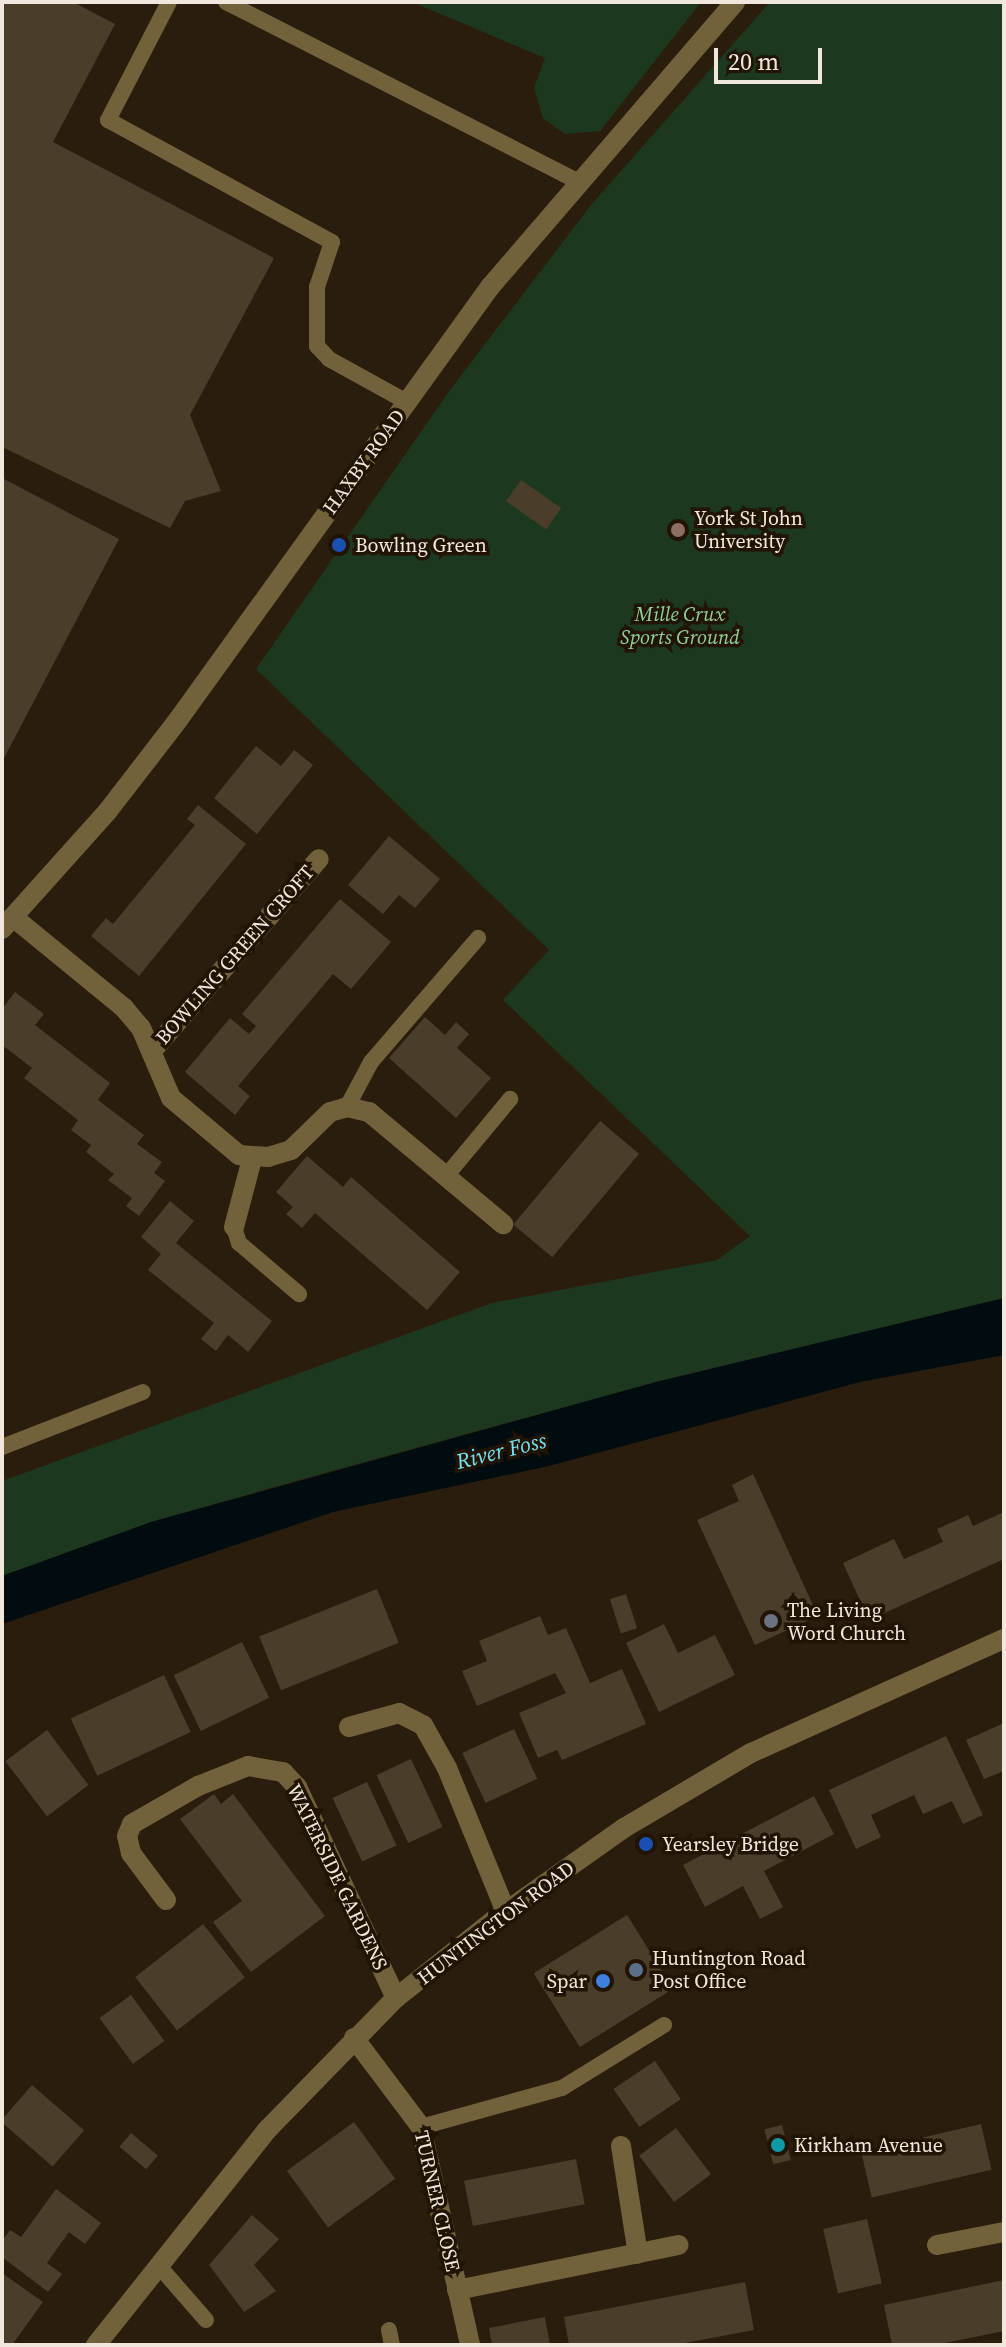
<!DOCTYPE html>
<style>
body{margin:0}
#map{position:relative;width:1006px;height:2347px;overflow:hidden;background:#2b1d0d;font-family:"Source Serif 4",serif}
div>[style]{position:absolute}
.green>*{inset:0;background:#1c3920}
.water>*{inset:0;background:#000c10}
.building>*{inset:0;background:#4a3d2a;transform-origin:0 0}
.service>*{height:16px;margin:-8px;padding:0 8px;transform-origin:8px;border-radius:8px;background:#71623b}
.minor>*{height:20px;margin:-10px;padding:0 10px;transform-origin:10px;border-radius:10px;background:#71623b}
.tertiary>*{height:20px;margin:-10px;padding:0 10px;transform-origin:10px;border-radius:10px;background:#71623b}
.dots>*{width:22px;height:22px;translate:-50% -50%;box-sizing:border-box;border:4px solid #211405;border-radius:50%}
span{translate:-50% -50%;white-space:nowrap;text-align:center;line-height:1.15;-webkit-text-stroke:7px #211405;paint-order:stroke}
.street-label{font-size:20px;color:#f1e7dd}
.poi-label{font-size:20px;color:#f1e7dd}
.left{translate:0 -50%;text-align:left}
.right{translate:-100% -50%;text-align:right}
.park-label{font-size:20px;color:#91d199;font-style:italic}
.water-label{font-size:22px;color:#75e2f4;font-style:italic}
.frame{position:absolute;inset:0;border:4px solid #f1e7dd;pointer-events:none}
.scale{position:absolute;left:714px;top:48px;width:108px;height:36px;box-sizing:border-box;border:4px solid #f1e7dd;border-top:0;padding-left:10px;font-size:24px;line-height:28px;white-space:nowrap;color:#f1e7dd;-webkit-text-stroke:6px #211405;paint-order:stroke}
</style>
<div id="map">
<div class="green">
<i style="clip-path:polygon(412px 2px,701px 2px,600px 131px,565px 134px,543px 118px,534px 88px,545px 58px)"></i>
<i style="clip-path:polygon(770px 2px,1004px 2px,1004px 1298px,656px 1382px,310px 1477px,151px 1522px,2px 1576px,2px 1481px,492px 1303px,717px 1260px,750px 1236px,503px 1000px,549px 950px,256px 669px,450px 390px,591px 205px)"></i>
</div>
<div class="water">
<i style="clip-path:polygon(1004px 1298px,1004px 1355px,860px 1382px,549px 1466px,333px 1512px,2px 1624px,2px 1576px,151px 1522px,656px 1382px)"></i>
</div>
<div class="building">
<i style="clip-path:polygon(2px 2px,73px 2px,115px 24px,53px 142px,274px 258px,190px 415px,221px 491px,185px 501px,170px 528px,2px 447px)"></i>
<i style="clip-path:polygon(2px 478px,119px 539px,2px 762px)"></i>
<i style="left:521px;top:480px;width:49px;height:26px;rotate:35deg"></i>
<i style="clip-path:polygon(256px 746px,281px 766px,294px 750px,313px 765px,257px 834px,214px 798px)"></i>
<i style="clip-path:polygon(198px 805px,246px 844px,139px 976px,91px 936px,106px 918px,113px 924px,195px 825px,187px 819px)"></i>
<i style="clip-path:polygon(389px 836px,440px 879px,415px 908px,399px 895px,383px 914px,348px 885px)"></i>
<i style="clip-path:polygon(340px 899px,391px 942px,351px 989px,333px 974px,238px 1086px,250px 1096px,235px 1115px,185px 1072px,230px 1018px,249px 1034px,256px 1026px,242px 1014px)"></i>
<i style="clip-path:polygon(15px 992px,44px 1014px,35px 1025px,110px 1083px,98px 1100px,144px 1135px,137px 1144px,162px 1162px,154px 1173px,165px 1181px,139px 1216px,126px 1206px,132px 1198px,108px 1180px,114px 1174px,86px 1152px,91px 1145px,71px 1130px,78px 1120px,24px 1078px,32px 1068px,2px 1045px,2px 1009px)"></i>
<i style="clip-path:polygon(425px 1017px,445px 1035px,456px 1022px,469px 1034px,457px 1048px,491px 1078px,456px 1118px,389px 1058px)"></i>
<i style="left:600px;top:1121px;width:51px;height:135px;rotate:40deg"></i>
<i style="clip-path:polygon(307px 1156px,343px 1187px,351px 1177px,460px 1272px,427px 1310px,315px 1213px,302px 1228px,286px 1214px,293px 1207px,276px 1192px)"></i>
<i style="clip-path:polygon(170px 1201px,194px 1221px,176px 1243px,272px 1321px,248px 1352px,228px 1335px,216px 1351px,201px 1339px,214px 1323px,148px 1270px,161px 1254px,141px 1237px)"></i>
<i style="clip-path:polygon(753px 1474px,818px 1616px,755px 1645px,697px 1520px,739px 1501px,732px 1485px)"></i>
<i style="clip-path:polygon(1004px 1512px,1004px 1559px,869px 1620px,843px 1563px,894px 1539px,904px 1559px,943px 1542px,937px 1529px,968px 1515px,973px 1526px)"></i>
<i style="left:377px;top:1589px;width:58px;height:127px;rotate:68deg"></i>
<i style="left:626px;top:1594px;width:36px;height:17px;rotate:72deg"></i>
<i style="clip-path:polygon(540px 1616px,548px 1635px,566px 1628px,590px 1683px,622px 1669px,646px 1724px,562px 1760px,557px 1750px,538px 1758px,519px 1713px,566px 1693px,555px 1673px,477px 1706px,462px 1671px,487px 1661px,479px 1641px)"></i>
<i style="clip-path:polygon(664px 1624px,678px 1653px,715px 1635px,735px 1675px,659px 1712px,626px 1643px)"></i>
<i style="left:242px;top:1642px;width:62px;height:76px;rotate:64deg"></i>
<i style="left:164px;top:1675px;width:63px;height:103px;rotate:65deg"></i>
<i style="clip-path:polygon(1004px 1723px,1004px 1771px,984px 1779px,966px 1740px)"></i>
<i style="left:514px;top:1729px;width:55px;height:57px;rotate:65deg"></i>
<i style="left:47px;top:1730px;width:69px;height:52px;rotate:53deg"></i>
<i style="clip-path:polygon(946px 1736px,983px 1815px,963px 1824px,952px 1801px,923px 1814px,914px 1795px,871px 1815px,881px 1837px,856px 1849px,829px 1790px)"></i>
<i style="left:411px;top:1759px;width:75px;height:38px;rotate:65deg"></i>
<i style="left:367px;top:1782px;width:70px;height:38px;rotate:65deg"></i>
<i style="clip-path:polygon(214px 1794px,221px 1804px,233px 1794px,325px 1916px,251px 1972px,213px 1922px,242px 1901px,180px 1819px)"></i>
<i style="clip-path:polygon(814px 1796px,834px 1834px,764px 1871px,783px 1907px,760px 1919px,743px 1886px,705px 1907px,683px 1865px)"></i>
<i style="left:627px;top:1915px;width:87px;height:110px;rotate:58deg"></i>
<i style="left:203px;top:1924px;width:68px;height:86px;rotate:52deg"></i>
<i style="left:131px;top:1995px;width:57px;height:39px;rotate:54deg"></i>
<i style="left:655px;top:2061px;width:46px;height:50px;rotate:56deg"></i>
<i style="left:32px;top:2085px;width:69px;height:48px;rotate:41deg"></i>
<i style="left:354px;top:2122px;width:70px;height:83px;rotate:54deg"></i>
<i style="left:981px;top:2124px;width:47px;height:123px;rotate:77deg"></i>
<i style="left:782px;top:2125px;width:36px;height:18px;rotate:76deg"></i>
<i style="left:676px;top:2128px;width:58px;height:46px;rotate:53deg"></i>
<i style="left:131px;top:2133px;width:35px;height:18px;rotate:40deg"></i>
<i style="left:576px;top:2159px;width:46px;height:114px;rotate:79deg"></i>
<i style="clip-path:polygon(56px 2189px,101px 2223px,85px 2244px,69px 2232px,47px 2263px,62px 2274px,48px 2292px,2px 2257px,2px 2241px,10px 2230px,21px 2237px)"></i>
<i style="clip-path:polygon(252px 2215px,279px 2239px,254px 2265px,276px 2291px,244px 2312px,209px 2265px)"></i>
<i style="left:867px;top:2219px;width:66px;height:45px;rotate:77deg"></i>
<i style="clip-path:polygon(2px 2273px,43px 2302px,12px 2345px,2px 2345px)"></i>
<i style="clip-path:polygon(1004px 2280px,1004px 2331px,935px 2345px,892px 2345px,884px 2305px)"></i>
<i style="clip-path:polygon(745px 2282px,754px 2330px,674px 2345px,569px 2345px,564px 2317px)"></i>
<i style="clip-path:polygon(545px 2317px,550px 2345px,492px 2345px,489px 2328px)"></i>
</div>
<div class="service">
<i style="left:169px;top:2px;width:133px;rotate:117.3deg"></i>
<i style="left:108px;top:120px;width:255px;rotate:28.6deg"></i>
<i style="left:332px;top:242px;width:47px;rotate:108.4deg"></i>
<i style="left:317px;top:287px;width:59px;rotate:90deg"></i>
<i style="left:317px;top:346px;width:18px;rotate:47deg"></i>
<i style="left:329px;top:359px;width:89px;rotate:28.9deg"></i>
<i style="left:226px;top:2px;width:396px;rotate:27deg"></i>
<i style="left:347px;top:1107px;width:51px;rotate:-61.9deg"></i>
<i style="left:371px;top:1062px;width:164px;rotate:-49.2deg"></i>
<i style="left:447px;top:1175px;width:99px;rotate:-50.3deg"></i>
<i style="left:234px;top:1227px;width:17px;rotate:73deg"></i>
<i style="left:239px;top:1243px;width:79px;rotate:40.4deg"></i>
<i style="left:2px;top:1447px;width:151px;rotate:-21.3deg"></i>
<i style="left:421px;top:2127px;width:146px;rotate:-15.5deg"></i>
<i style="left:562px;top:2088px;width:120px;rotate:-31.7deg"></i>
<i style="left:158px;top:2265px;width:73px;rotate:48.9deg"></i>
<i style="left:389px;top:2330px;width:15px;rotate:79deg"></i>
</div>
<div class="minor">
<i style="left:13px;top:917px;width:144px;rotate:39.3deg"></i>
<i style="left:124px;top:1008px;width:26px;rotate:50deg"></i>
<i style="left:141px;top:1028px;width:76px;rotate:66.8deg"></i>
<i style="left:171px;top:1098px;width:89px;rotate:40deg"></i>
<i style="left:239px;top:1155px;width:29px;rotate:4deg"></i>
<i style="left:268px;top:1157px;width:24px;rotate:-17deg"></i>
<i style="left:291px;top:1150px;width:54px;rotate:-44.3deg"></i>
<i style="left:330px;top:1112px;width:18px;rotate:-16deg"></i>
<i style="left:347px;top:1107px;width:23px;rotate:13deg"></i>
<i style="left:369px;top:1112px;width:175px;rotate:39.9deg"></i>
<i style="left:152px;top:1051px;width:254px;rotate:-49deg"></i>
<i style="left:234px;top:1227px;width:70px;rotate:-75.2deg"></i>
<i style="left:349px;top:1727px;width:52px;rotate:-15.6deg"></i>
<i style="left:399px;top:1713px;width:27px;rotate:27deg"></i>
<i style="left:423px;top:1725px;width:49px;rotate:60.8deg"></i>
<i style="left:447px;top:1768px;width:156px;rotate:67.7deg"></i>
<i style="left:166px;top:1900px;width:59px;rotate:-126.7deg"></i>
<i style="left:131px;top:1853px;width:17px;rotate:-103deg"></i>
<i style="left:127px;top:1836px;width:13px;rotate:-67deg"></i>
<i style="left:132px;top:1824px;width:76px;rotate:-29.9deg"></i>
<i style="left:198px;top:1786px;width:54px;rotate:-21.8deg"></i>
<i style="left:248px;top:1766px;width:36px;rotate:10deg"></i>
<i style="left:283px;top:1772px;width:21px;rotate:47deg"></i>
<i style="left:297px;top:1787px;width:233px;rotate:64.9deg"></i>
<i style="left:354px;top:2038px;width:111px;rotate:53deg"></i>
<i style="left:421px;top:2127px;width:223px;rotate:77.3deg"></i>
<i style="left:621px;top:2146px;width:109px;rotate:81.1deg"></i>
<i style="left:937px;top:2245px;width:68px;rotate:-11deg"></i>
<i style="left:457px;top:2290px;width:226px;rotate:-11.5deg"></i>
</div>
<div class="tertiary">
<i style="left:2px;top:929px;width:157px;rotate:-48.1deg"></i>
<i style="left:107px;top:812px;width:116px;rotate:-52.3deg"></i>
<i style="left:178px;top:720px;width:534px;rotate:-54.23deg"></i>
<i style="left:490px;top:287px;width:376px;rotate:-49.3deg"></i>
<i style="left:96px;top:2345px;width:273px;rotate:-51.5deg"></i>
<i style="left:266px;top:2131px;width:186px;rotate:-45.7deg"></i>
<i style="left:396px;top:1998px;width:125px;rotate:-38.5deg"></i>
<i style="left:494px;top:1920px;width:159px;rotate:-35.3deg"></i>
<i style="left:624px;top:1828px;width:147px;rotate:-30.6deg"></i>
<i style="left:751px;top:1753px;width:277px;rotate:-24.3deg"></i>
</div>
<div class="dots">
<i style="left:678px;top:530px;background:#8d6e63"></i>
<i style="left:339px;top:545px;background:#1a4fb4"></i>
<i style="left:771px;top:1621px;background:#6b7280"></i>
<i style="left:646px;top:1844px;background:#1a4fb4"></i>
<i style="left:636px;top:1970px;background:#5c6f8a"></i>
<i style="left:603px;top:1981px;background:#3f7fe0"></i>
<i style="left:778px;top:2145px;background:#0f9aa8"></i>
</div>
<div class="street-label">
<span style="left:364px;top:462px;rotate:-54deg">HAXBY ROAD</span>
<span style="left:235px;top:955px;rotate:-49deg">BOWLING GREEN CROFT</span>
<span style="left:337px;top:1877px;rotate:64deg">WATERSIDE GARDENS</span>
<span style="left:496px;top:1923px;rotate:-37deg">HUNTINGTON ROAD</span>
<span style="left:437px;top:2201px;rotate:77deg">TURNER CLOSE</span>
</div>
<div class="poi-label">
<span class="left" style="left:694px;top:530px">York St John<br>University</span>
<span class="left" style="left:355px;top:545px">Bowling Green</span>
<span class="left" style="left:787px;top:1622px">The Living<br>Word Church</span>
<span class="left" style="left:662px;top:1844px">Yearsley Bridge</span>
<span class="left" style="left:652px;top:1970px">Huntington Road<br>Post Office</span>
<span class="right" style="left:587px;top:1981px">Spar</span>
<span class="left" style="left:794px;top:2145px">Kirkham Avenue</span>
</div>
<div class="park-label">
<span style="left:680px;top:626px">Mille Crux<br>Sports Ground</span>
</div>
<div class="water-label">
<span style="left:501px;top:1451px;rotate:-14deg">River Foss</span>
</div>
<div class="frame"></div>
<div class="scale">20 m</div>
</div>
